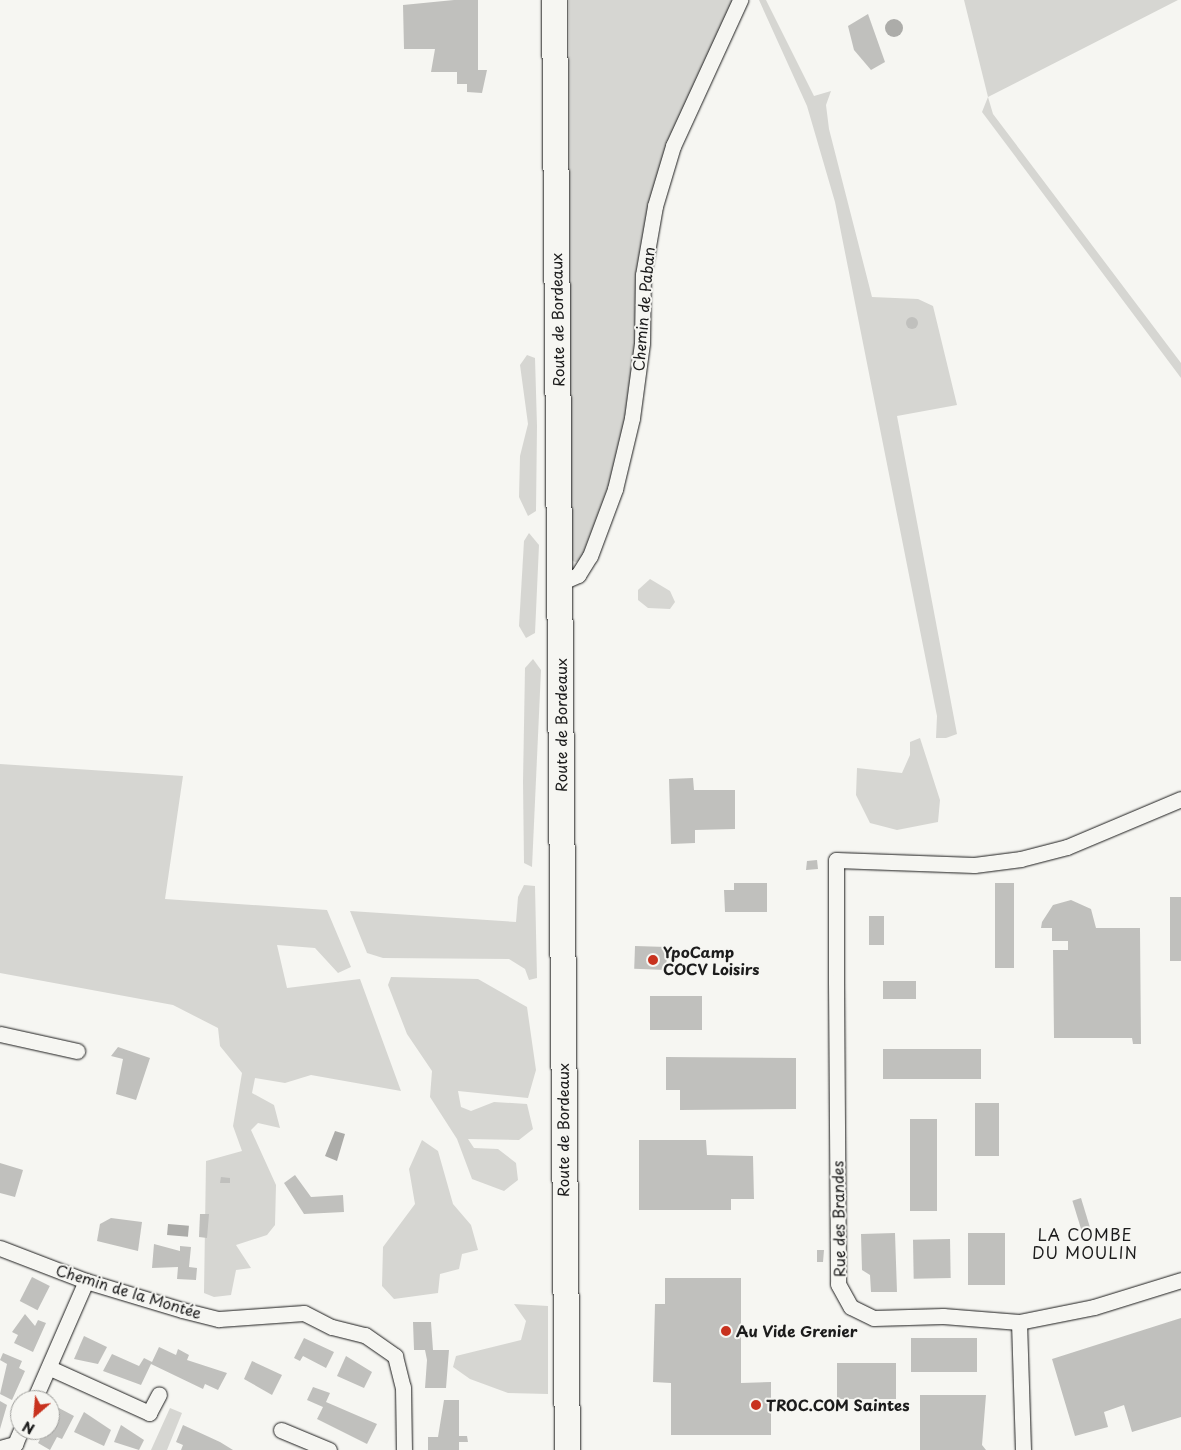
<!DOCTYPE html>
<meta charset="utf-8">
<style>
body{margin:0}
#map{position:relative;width:1181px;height:1450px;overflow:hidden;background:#f6f6f2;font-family:"Playpen Sans",sans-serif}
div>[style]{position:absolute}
.green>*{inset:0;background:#d6d6d2}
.water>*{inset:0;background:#acaca9;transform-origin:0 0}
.round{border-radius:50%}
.building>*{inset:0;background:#c0c0bd;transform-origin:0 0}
.roads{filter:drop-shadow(0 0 1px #1c1c1c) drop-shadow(0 0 1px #1c1c1c)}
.street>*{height:15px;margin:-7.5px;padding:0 7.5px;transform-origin:7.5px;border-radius:7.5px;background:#f6f6f2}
.primary>*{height:25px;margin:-12.5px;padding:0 12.5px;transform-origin:12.5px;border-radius:12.5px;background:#f6f6f2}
.dots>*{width:14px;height:14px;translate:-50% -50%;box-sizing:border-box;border:2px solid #f6f6f2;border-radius:50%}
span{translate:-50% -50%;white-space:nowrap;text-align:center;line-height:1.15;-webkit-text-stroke:4px #f6f6f2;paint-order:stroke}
.street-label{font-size:15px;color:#1c1c1c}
.poi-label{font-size:15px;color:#1c1c1c;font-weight:700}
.left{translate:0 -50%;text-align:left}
.neighbourhood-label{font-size:16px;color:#1c1c1c;letter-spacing:1px}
.north{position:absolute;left:10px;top:1390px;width:50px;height:50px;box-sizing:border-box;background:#f6f6f2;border:1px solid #9f9f9c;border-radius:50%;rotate:207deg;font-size:14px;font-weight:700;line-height:20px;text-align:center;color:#1c1c1c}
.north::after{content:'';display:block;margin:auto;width:18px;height:22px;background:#c8321e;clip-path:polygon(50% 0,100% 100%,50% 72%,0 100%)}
</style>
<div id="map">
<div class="green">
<i style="clip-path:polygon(569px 0,740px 0,655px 206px,630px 408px,613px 488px,581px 561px,575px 562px,570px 559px)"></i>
<i style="clip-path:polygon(759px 0,766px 0,814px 96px,831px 91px,826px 105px,829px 129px,872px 297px,918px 299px,933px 306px,957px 405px,897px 416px,957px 734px,946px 738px,936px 738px,937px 716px,835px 202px,807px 106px)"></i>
<i style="clip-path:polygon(964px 0,1178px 0,988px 97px,993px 114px,1181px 363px,1181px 378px,982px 112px,988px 97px)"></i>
<i style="clip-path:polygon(527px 355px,535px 358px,537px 426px,536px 511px,528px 516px,519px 497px,520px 456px,528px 424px,520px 365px)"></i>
<i style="clip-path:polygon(529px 533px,539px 545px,535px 633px,526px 638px,519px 626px,524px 541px)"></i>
<i style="clip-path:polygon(650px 579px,670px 591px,675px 602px,670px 609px,648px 608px,638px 600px,638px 590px)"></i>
<i style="clip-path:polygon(533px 659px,541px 670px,532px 867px,524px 863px,523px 782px,525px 668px)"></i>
<i style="clip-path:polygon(920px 738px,940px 800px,938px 822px,897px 830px,870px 823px,856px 795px,857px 768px,902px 773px,910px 755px,910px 742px)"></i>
<i style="clip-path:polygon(0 764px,183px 776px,165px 899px,327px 910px,351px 967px,338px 973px,315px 948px,277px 945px,287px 988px,360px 979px,401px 1091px,311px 1075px,285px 1083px,255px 1078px,252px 1093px,274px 1105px,280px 1128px,258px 1123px,251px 1130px,276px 1185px,275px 1225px,267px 1235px,236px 1245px,251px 1268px,236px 1270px,231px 1295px,214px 1297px,204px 1293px,206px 1161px,242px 1151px,233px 1126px,242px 1073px,220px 1046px,218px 1028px,173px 1005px,0 973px)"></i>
<i style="clip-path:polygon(524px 885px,535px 886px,537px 978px,529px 980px,525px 969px,509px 959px,383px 958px,367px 953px,350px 911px,516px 922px,518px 897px)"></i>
<i style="clip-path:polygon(391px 977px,478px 979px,527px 1007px,536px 1070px,528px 1098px,458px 1091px,461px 1107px,471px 1111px,494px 1102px,527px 1104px,533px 1129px,519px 1140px,468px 1139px,474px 1148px,498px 1149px,516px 1163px,518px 1180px,504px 1191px,472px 1179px,457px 1139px,430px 1097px,432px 1071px,407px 1034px,388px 985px)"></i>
<i style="clip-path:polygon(422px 1140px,438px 1151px,453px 1204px,471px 1225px,478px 1250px,462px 1254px,459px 1269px,440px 1274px,438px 1293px,394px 1299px,382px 1286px,383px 1247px,415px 1204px,409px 1169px)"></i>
<i style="clip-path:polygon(514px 1304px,548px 1306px,548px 1394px,508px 1393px,470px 1379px,453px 1367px,456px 1356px,521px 1340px,526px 1321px)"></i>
<i style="clip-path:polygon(170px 1408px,182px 1413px,167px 1450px,151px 1450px)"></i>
</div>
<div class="water">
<i class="round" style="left:885px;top:19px;width:18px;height:18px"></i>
<i style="clip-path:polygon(335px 1131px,345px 1134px,337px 1161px,325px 1156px)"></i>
<i style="left:168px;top:1224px;width:21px;height:11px;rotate:5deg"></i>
</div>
<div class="building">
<i style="clip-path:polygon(454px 0,478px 0,478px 70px,487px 70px,482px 93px,467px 92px,467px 84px,457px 84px,457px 72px,431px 72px,435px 49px,404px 49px,403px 5px)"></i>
<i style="clip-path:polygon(868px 14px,885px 62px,871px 70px,854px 50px,848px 26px)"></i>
<i class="round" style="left:906px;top:317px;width:12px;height:12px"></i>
<i style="clip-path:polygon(693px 778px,694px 790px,735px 790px,735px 829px,695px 830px,695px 843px,671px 844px,669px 779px)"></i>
<i style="clip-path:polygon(817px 860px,818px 869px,806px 870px,807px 861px)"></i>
<i style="clip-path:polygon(734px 883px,767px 883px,767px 912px,725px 912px,724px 890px,734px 890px)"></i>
<i style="left:995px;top:883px;width:19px;height:85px"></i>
<i style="left:1170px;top:897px;width:11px;height:64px"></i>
<i style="clip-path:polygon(1071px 900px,1091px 909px,1096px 928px,1140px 928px,1141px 1044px,1133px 1044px,1132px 1038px,1054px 1038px,1053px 950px,1068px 950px,1068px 941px,1052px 941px,1052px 928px,1041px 928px,1042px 922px,1053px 905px)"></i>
<i style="left:869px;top:916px;width:15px;height:29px"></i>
<i style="left:667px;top:947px;width:23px;height:32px;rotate:92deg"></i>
<i style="left:883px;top:981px;width:33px;height:18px"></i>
<i style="left:650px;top:996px;width:52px;height:34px"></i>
<i style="clip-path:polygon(118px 1047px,150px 1058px,136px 1100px,116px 1094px,123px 1059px,111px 1056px)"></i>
<i style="left:883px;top:1049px;width:98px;height:30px"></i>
<i style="clip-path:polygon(666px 1057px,796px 1058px,796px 1109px,680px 1110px,680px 1090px,666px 1090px)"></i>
<i style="left:975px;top:1103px;width:24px;height:53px"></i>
<i style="left:910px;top:1119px;width:27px;height:92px"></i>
<i style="clip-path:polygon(639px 1140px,706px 1140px,707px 1155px,753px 1156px,754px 1199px,731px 1199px,731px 1210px,639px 1210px)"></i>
<i style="clip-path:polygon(0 1163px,23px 1170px,15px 1197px,0 1193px)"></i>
<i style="clip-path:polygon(295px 1175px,311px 1197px,343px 1195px,344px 1212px,304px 1214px,284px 1183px)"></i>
<i style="clip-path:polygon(221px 1177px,230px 1178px,230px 1183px,220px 1183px)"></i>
<i style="left:1081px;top:1198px;width:31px;height:9px;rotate:73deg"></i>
<i style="clip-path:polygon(200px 1214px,209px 1214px,207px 1238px,199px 1237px)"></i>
<i style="clip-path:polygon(111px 1218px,142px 1222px,138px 1251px,97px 1241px,100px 1224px)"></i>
<i style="clip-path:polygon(895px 1233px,897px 1292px,871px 1292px,870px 1275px,862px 1270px,861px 1234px)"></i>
<i style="left:1005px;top:1233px;width:52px;height:37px;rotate:90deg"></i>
<i style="left:950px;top:1239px;width:39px;height:37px;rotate:89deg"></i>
<i style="clip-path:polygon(154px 1244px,180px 1251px,180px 1246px,191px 1247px,189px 1267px,197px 1268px,196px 1280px,177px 1279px,178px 1267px,152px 1268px)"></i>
<i style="clip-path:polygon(817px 1250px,824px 1250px,823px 1262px,817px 1262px)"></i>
<i style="left:32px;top:1277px;width:20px;height:27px;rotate:27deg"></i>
<i style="clip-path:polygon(665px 1278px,741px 1278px,741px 1383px,771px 1382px,771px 1435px,671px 1435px,671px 1383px,653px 1382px,655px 1304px,665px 1304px)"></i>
<i style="clip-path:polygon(25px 1314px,35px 1326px,38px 1320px,46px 1323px,33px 1352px,14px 1343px,18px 1335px,12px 1332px)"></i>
<i style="clip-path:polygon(1181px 1318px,1181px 1417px,1132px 1432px,1124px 1405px,1104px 1412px,1108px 1427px,1075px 1436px,1052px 1359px)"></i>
<i style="clip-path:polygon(413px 1322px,431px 1322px,433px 1350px,449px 1350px,446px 1388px,425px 1388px,427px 1360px,425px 1350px,414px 1350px)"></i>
<i style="clip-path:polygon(84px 1336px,107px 1347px,98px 1364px,74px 1359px)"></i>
<i style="clip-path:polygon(304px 1338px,334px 1352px,326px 1368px,303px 1356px,300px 1361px,294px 1358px)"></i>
<i style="left:911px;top:1338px;width:66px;height:34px"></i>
<i style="clip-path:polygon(159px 1347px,176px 1355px,178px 1349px,189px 1355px,187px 1360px,227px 1373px,218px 1390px,205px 1384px,203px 1389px,151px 1364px,141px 1385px,103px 1371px,112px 1354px,139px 1366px,144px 1358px,152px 1362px)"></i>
<i style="clip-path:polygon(3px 1353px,22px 1361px,19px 1368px,25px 1371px,12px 1400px,0 1394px,7px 1364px,0 1360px)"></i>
<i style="clip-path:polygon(346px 1356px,372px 1372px,364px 1388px,337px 1376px)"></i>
<i style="clip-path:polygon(252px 1361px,282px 1375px,272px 1395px,244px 1379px)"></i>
<i style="left:837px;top:1363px;width:59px;height:36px"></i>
<i style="clip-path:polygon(313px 1387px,330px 1393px,326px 1402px,377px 1424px,367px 1444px,317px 1419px,323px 1407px,307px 1400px)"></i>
<i style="clip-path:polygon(920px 1395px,986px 1395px,982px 1445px,986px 1450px,920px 1450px)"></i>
<i style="clip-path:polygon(444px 1400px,459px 1400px,459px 1436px,467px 1436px,468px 1442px,459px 1442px,459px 1450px,428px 1450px,428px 1437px,438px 1437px)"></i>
<i style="clip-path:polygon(0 1401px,7px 1405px,0 1429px)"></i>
<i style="clip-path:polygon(57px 1407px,74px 1416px,62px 1439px,57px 1437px,50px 1450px,38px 1443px,45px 1430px,50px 1430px)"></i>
<i style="clip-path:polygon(84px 1412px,111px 1430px,104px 1446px,74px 1432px)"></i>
<i style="clip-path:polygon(121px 1425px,144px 1440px,139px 1450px,114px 1442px)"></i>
<i style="clip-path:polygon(183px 1425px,220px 1442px,233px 1450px,181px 1450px,183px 1445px,176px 1442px)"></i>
</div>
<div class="roads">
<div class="street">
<i style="left:560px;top:583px;width:20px;rotate:-24deg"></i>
<i style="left:578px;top:575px;width:22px;rotate:-58deg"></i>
<i style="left:590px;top:556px;width:72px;rotate:-69.5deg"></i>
<i style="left:615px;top:489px;width:73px;rotate:-76.5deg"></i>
<i style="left:632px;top:418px;width:76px;rotate:-82.4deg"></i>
<i style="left:642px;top:343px;width:68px;rotate:-89.2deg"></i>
<i style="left:643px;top:275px;width:70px;rotate:-80.1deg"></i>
<i style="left:655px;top:206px;width:63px;rotate:-73.3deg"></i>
<i style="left:673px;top:146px;width:161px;rotate:-65.3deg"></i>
<i style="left:1181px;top:799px;width:124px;rotate:157.2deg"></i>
<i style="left:1067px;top:847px;width:48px;rotate:165.4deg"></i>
<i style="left:1021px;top:859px;width:47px;rotate:172.7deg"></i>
<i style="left:974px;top:865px;width:138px;rotate:-177.9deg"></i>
<i style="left:836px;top:860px;width:122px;rotate:90deg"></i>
<i style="left:836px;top:982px;width:302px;rotate:89.6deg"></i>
<i style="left:838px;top:1284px;width:26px;rotate:61deg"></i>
<i style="left:851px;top:1307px;width:25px;rotate:26deg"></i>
<i style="left:874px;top:1318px;width:69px;rotate:-1.7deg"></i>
<i style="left:943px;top:1316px;width:76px;rotate:4.5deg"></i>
<i style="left:1019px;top:1322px;width:76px;rotate:-11.3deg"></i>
<i style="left:1094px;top:1307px;width:91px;rotate:-17.2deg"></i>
<i style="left:0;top:1034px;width:79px;rotate:12.4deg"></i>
<i style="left:0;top:1248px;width:92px;rotate:21deg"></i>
<i style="left:86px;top:1281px;width:100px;rotate:16.8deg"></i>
<i style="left:182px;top:1310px;width:38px;rotate:14deg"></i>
<i style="left:219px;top:1319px;width:85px;rotate:-4deg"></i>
<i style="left:304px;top:1313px;width:31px;rotate:27deg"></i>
<i style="left:332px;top:1327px;width:34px;rotate:14deg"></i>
<i style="left:365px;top:1335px;width:37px;rotate:35deg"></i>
<i style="left:395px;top:1356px;width:32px;rotate:76deg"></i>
<i style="left:403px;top:1387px;width:63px;rotate:89.1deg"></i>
<i style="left:1019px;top:1322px;width:128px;rotate:88.2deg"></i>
<i style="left:50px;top:1368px;width:109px;rotate:24.4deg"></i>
<i style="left:149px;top:1413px;width:21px;rotate:-62deg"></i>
<i style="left:34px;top:1400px;width:130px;rotate:-66.4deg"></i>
<i style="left:281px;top:1430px;width:52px;rotate:22.6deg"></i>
<i style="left:0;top:1448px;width:16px;rotate:-15deg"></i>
<i style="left:15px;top:1444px;width:15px;rotate:-67deg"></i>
</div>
<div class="primary">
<i style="left:554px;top:0;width:1450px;rotate:89.49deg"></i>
</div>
</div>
<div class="dots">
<i style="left:653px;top:960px;background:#c8321e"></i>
<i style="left:726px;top:1331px;background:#c8321e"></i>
<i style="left:756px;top:1405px;background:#c8321e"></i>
</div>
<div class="street-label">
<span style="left:643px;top:309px;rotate:-85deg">Chemin de Paban</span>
<span style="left:557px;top:320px;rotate:-91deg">Route de Bordeaux</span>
<span style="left:561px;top:725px;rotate:-90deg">Route de Bordeaux</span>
<span style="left:563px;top:1130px;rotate:-90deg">Route de Bordeaux</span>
<span style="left:838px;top:1219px;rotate:-91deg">Rue des Brandes</span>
<span style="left:129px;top:1291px;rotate:17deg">Chemin de la Montée</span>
</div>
<div class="poi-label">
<span class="left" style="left:663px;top:960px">YpoCamp<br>COCV Loisirs</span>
<span class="left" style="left:736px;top:1331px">Au Vide Grenier</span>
<span class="left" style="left:766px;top:1405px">TROC.COM Saintes</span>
</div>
<div class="neighbourhood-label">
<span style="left:1085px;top:1243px">LA COMBE<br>DU MOULIN</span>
</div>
<div class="north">N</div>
</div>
